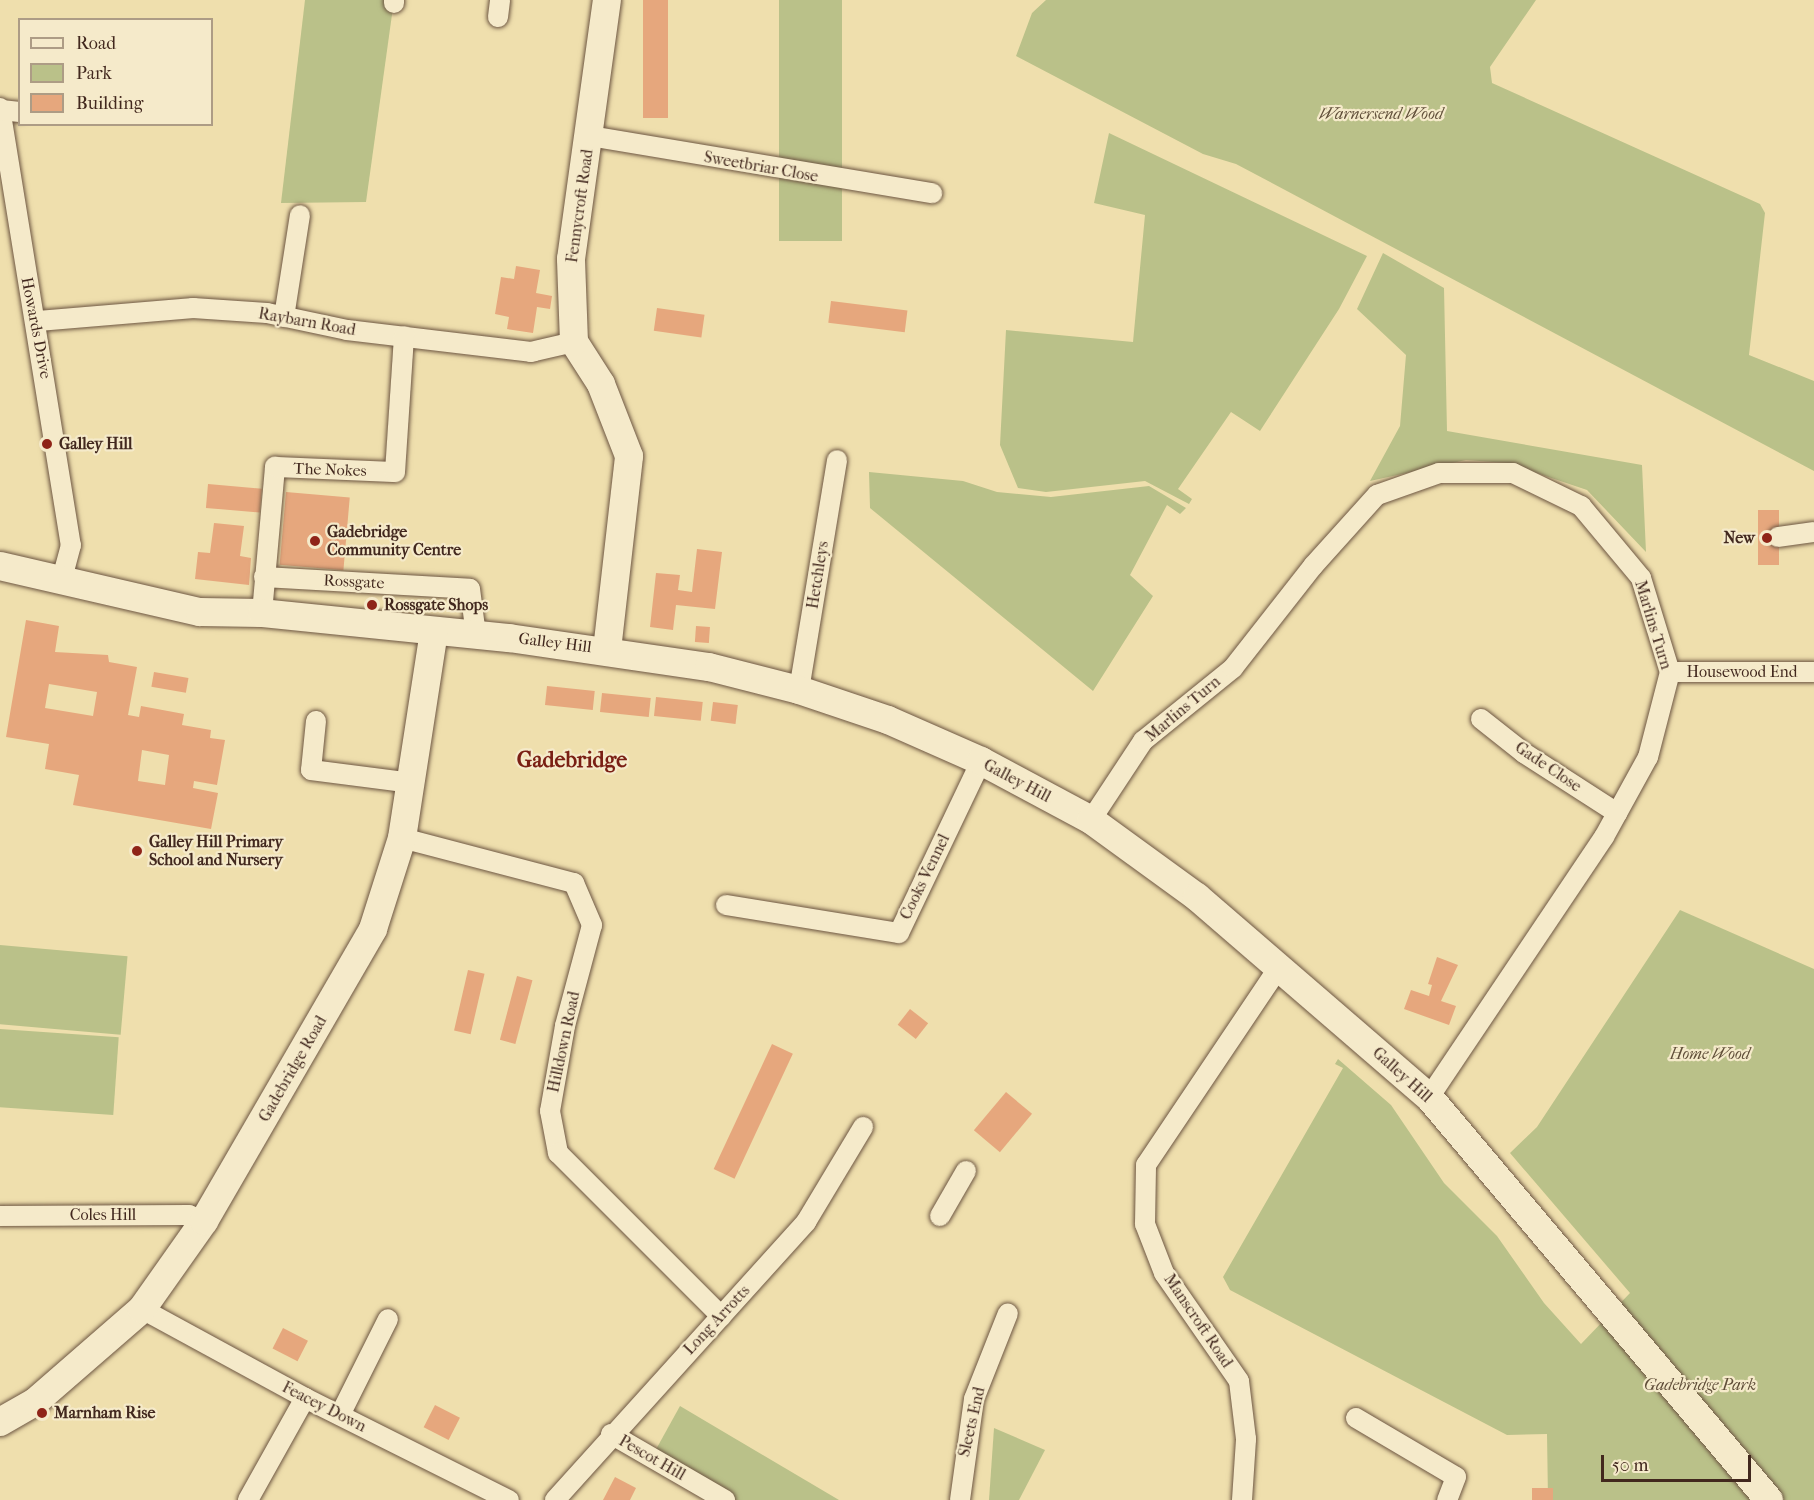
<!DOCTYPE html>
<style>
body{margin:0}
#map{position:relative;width:1814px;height:1500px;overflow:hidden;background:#efdfad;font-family:"IM FELL French Canon",serif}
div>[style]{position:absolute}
.green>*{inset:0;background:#bac189;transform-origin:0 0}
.building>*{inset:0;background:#e6a77d;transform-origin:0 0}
.roads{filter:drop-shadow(0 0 2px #6d5642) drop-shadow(0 0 2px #6d5642)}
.street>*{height:20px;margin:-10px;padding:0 10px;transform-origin:10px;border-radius:10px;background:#f5eaca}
.secondary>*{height:28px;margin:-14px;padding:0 14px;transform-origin:14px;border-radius:14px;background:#f5eaca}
.dots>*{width:16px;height:16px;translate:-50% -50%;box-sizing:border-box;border:3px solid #f5eaca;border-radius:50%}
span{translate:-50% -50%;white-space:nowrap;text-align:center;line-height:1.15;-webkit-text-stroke:4.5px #f5eaca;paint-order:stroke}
.park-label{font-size:16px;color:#604e39;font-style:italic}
.street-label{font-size:16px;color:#42281e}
.poi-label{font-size:16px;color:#42281e;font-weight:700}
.left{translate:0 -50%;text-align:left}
.right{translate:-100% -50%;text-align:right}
.district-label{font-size:22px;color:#7a1f14;font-weight:700}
.legend{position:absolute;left:18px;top:18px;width:195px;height:108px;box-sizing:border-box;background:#f5eaca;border:2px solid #ad9c85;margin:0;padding:8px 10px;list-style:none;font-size:18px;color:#42281e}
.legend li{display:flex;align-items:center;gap:12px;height:30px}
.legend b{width:30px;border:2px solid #ad9c85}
.scale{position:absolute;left:1601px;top:1455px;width:150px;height:27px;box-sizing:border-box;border:3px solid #42281e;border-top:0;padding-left:8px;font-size:18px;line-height:21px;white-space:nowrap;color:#42281e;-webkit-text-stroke:4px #f5eaca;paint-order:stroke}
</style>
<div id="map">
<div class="green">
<i style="clip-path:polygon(305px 0,394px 0,366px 202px,281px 203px)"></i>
<i style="left:779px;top:0;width:63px;height:241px"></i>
<i style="clip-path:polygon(1046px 0,1536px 0,1490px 67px,1492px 83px,1760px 204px,1765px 213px,1749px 355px,1814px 381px,1814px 471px,1236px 164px,1203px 154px,1016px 56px,1032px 13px)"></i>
<i style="clip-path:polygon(1109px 133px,1367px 256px,1339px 309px,1260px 431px,1231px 412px,1178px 489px,1192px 499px,1189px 504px,1145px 481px,1046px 492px,1018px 488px,1000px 445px,1006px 330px,1133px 342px,1145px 215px,1094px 203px)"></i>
<i style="clip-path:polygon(1383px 253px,1444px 288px,1447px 431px,1642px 465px,1646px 552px,1587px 490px,1507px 463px,1466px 460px,1370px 481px,1400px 426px,1406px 355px,1357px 309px)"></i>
<i style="clip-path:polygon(869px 472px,963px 481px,997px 492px,1051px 497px,1149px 486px,1186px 508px,1180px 514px,1167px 505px,1130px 575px,1153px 596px,1093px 691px,870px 508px)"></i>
<i style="clip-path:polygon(1680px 910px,1814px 969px,1814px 1500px,1548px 1500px,1547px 1434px,1507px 1435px,1230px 1290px,1223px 1277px,1343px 1068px,1335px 1064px,1338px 1059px,1391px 1105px,1444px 1183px,1497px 1236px,1544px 1303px,1581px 1344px,1630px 1293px,1510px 1153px,1537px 1127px)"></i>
<i style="left:0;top:945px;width:128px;height:79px;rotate:5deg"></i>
<i style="left:0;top:1029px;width:119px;height:78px;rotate:4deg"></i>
<i style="clip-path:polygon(680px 1406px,839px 1500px,736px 1500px,654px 1453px)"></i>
<i style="clip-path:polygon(994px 1428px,1045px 1450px,1019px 1500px,989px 1500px)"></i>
</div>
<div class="building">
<i style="left:643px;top:0;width:25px;height:118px"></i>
<i style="clip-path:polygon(516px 266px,540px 270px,536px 293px,552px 296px,550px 309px,537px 307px,533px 333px,507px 329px,509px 317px,495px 314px,501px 277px,514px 279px)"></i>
<i style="left:831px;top:301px;width:77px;height:22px;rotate:7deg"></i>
<i style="left:657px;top:308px;width:48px;height:23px;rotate:8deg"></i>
<i style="left:208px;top:484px;width:54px;height:24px;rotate:5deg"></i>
<i style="left:286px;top:492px;width:64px;height:73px;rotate:5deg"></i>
<i style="left:1758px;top:510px;width:21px;height:55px"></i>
<i style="clip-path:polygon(214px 523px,244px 526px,240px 556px,251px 558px,249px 585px,195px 579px,198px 552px,210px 553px)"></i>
<i style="clip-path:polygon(697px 549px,722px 552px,715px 609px,676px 605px,673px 630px,650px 627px,656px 573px,680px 575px,678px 590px,692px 592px)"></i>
<i style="clip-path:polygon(evenodd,26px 620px,59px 626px,55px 652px,108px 655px,109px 662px,137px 667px,128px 715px,139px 717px,141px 706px,184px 714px,182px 725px,211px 730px,210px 738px,225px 740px,217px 785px,194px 781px,193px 788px,218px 793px,211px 829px,73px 805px,79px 775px,45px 769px,49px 744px,6px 737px,26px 620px,49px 684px,97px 692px,93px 716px,45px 708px,49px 684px,26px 620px,142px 750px,169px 755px,165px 785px,138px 781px,142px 750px)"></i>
<i style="left:696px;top:626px;width:14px;height:16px;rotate:4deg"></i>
<i style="left:154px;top:672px;width:35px;height:15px;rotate:10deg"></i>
<i style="left:547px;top:686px;width:48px;height:19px;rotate:6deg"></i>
<i style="left:602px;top:693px;width:49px;height:19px;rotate:6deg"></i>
<i style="left:656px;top:697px;width:47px;height:19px;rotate:6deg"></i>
<i style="left:713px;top:702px;width:25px;height:19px;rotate:7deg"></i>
<i style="clip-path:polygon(1437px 957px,1458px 965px,1441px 1001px,1456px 1006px,1449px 1025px,1404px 1009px,1411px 990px,1429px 996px,1432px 985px,1428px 984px)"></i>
<i style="left:468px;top:970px;width:17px;height:62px;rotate:13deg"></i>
<i style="left:517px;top:976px;width:16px;height:66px;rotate:15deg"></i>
<i style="left:910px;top:1009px;width:23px;height:20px;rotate:38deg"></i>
<i style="left:772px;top:1044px;width:23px;height:138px;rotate:25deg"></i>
<i style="left:1006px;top:1092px;width:34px;height:50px;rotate:40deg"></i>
<i style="left:283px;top:1328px;width:28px;height:23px;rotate:27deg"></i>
<i style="left:435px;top:1405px;width:28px;height:25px;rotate:27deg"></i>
<i style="clip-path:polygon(615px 1477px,636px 1488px,630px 1500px,603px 1500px)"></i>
<i style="left:1532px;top:1488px;width:21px;height:12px"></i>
</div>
<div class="roads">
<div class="street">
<i style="left:394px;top:3px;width:3px;rotate:-90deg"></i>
<i style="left:498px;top:17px;width:17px;rotate:-83deg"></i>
<i style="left:0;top:108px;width:443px;rotate:80.8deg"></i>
<i style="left:71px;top:545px;width:39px;rotate:105deg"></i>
<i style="left:1px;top:110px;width:19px;rotate:6deg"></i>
<i style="left:590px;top:136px;width:347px;rotate:9.5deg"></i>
<i style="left:284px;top:317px;width:103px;rotate:-81.1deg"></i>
<i style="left:38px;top:321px;width:156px;rotate:-4.8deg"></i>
<i style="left:193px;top:308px;width:74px;rotate:3.9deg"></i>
<i style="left:267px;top:313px;width:82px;rotate:12deg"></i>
<i style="left:347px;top:330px;width:185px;rotate:6.8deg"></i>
<i style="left:531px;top:352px;width:44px;rotate:-13.1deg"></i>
<i style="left:1778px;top:537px;width:36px;rotate:-8deg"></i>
<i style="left:264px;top:577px;width:206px;rotate:3.3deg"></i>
<i style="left:470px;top:589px;width:46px;rotate:82.6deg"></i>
<i style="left:262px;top:613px;width:147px;rotate:-84.9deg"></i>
<i style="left:275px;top:467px;width:120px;rotate:2.4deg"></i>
<i style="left:395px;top:472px;width:136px;rotate:-86.2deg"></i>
<i style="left:1670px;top:672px;width:144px"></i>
<i style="left:799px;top:690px;width:233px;rotate:-80.6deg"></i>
<i style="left:1481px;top:719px;width:55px;rotate:38.3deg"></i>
<i style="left:1524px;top:753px;width:111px;rotate:32.8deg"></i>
<i style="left:316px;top:721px;width:49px;rotate:95.8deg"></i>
<i style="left:311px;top:770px;width:102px;rotate:7.3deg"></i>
<i style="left:1091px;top:820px;width:95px;rotate:-56.6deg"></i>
<i style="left:1143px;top:741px;width:116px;rotate:-39deg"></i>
<i style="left:1233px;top:668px;width:130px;rotate:-51.9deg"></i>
<i style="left:1313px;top:566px;width:96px;rotate:-48deg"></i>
<i style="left:1377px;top:495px;width:66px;rotate:-19.5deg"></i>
<i style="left:1439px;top:473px;width:74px"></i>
<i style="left:1513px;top:473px;width:76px;rotate:25.9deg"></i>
<i style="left:1581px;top:506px;width:94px;rotate:50.2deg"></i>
<i style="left:1641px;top:578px;width:98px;rotate:72.9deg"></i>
<i style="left:1670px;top:672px;width:88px;rotate:104.5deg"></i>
<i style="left:1648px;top:757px;width:91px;rotate:118.8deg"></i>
<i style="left:1604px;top:837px;width:313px;rotate:123.9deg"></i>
<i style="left:402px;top:838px;width:178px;rotate:14.7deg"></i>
<i style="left:574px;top:883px;width:46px;rotate:66.8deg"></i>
<i style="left:592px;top:925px;width:105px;rotate:105deg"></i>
<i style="left:565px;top:1026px;width:86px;rotate:100deg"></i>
<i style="left:550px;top:1111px;width:43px;rotate:79.2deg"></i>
<i style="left:558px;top:1153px;width:231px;rotate:45deg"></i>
<i style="left:726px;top:905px;width:175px;rotate:9.2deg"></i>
<i style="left:899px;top:933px;width:191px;rotate:-64.5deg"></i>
<i style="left:0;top:1216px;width:189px;rotate:-0.3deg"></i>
<i style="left:189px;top:1215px;width:16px;rotate:22deg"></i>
<i style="left:940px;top:1216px;width:52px;rotate:-60deg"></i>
<i style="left:142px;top:1309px;width:186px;rotate:28.6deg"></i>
<i style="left:305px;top:1398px;width:228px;rotate:26.6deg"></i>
<i style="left:340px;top:1415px;width:107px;rotate:-63.4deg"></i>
<i style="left:1356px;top:1418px;width:116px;rotate:30.5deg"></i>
<i style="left:1456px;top:1477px;width:25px;rotate:111deg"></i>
<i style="left:611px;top:1434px;width:132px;rotate:30.1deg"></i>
<i style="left:248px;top:1500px;width:117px;rotate:-60.8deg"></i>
<i style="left:555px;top:1500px;width:375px;rotate:-47.9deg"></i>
<i style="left:806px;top:1222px;width:111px;rotate:-59deg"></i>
<i style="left:960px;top:1500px;width:102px;rotate:-82.1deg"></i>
<i style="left:974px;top:1399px;width:92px;rotate:-68.4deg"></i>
<i style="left:1242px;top:1500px;width:61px;rotate:-86.2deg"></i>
<i style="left:1246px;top:1439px;width:58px;rotate:-96.9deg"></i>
<i style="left:1239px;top:1381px;width:131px;rotate:-124.8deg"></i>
<i style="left:1164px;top:1273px;width:53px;rotate:-111.2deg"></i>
<i style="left:1145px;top:1224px;width:59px;rotate:-89deg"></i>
<i style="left:1146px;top:1165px;width:239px;rotate:-56.1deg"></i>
</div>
<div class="secondary">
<i style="left:0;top:566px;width:205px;rotate:13deg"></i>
<i style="left:200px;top:612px;width:62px;rotate:0.9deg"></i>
<i style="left:262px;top:613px;width:248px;rotate:5.8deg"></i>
<i style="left:509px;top:638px;width:202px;rotate:8.3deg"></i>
<i style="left:709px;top:667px;width:93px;rotate:14.3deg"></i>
<i style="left:799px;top:690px;width:94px;rotate:18.6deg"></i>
<i style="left:888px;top:720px;width:102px;rotate:23.8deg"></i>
<i style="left:981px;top:761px;width:125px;rotate:28.2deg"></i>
<i style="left:1091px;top:820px;width:131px;rotate:36deg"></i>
<i style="left:1197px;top:897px;width:306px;rotate:40.8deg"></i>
<i style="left:1429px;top:1097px;width:527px;rotate:49.85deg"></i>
<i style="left:607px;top:650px;width:195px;rotate:-83.5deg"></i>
<i style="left:629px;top:456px;width:77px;rotate:-111.3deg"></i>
<i style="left:601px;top:384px;width:50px;rotate:-122.7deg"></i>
<i style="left:574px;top:342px;width:83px;rotate:-92.1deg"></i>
<i style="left:571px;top:259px;width:261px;rotate:-82.1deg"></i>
<i style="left:0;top:1422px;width:40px;rotate:-29.7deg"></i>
<i style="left:35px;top:1402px;width:142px;rotate:-41deg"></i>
<i style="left:142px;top:1309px;width:108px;rotate:-54.8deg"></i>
<i style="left:204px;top:1221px;width:337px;rotate:-59.9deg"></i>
<i style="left:373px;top:929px;width:96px;rotate:-72.3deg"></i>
<i style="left:402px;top:838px;width:208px;rotate:-81.2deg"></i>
</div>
</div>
<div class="dots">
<i style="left:47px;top:444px;background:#8f2418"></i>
<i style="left:1767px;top:538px;background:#8f2418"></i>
<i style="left:315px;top:541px;background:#8f2418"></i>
<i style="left:372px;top:605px;background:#8f2418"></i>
<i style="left:137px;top:851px;background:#8f2418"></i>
<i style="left:42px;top:1413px;background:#8f2418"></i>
</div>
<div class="park-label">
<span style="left:1381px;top:114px">Warnersend Wood</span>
<span style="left:1710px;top:1054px">Home Wood</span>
<span style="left:1700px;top:1385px">Gadebridge Park</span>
</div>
<div class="street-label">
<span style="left:761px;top:167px;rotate:10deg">Sweetbriar Close</span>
<span style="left:580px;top:206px;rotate:-82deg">Fennycroft Road</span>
<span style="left:307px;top:322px;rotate:10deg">Raybarn Road</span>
<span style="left:36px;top:328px;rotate:79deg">Howards Drive</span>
<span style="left:330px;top:470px;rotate:2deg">The Nokes</span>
<span style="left:818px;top:575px;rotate:-81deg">Hetchleys</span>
<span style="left:354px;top:582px;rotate:3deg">Rossgate</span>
<span style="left:1653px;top:625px;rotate:73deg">Marlins Turn</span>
<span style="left:555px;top:643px;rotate:7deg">Galley Hill</span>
<span style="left:1742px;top:672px">Housewood End</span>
<span style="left:1183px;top:709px;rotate:-40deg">Marlins Turn</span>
<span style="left:1548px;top:767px;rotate:34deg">Gade Close</span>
<span style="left:1017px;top:781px;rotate:28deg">Galley Hill</span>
<span style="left:925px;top:877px;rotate:-64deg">Cooks Vennel</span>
<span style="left:564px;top:1042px;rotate:-78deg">Hilldown Road</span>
<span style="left:293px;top:1069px;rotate:-60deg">Gadebridge Road</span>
<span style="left:1402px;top:1075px;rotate:42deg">Galley Hill</span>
<span style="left:103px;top:1215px">Coles Hill</span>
<span style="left:717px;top:1320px;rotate:-47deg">Long Arrotts</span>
<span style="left:1198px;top:1321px;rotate:56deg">Manscroft Road</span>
<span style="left:324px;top:1407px;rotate:27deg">Feacey Down</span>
<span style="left:972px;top:1422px;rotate:-77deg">Sleets End</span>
<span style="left:652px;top:1458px;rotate:30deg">Pescot Hill</span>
</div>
<div class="poi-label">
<span class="left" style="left:59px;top:444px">Galley Hill</span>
<span class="left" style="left:327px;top:541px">Gadebridge<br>Community Centre</span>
<span class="right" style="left:1755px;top:538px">New</span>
<span class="left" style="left:384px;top:605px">Rossgate Shops</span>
<span class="left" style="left:149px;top:851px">Galley Hill Primary<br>School and Nursery</span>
<span class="left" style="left:54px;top:1413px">Marnham Rise</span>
</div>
<div class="district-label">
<span style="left:572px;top:761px">Gadebridge</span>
</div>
<ul class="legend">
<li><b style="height:8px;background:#f5eaca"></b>Road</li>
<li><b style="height:16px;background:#bac189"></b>Park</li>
<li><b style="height:16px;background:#e6a77d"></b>Building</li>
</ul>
<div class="scale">50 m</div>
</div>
